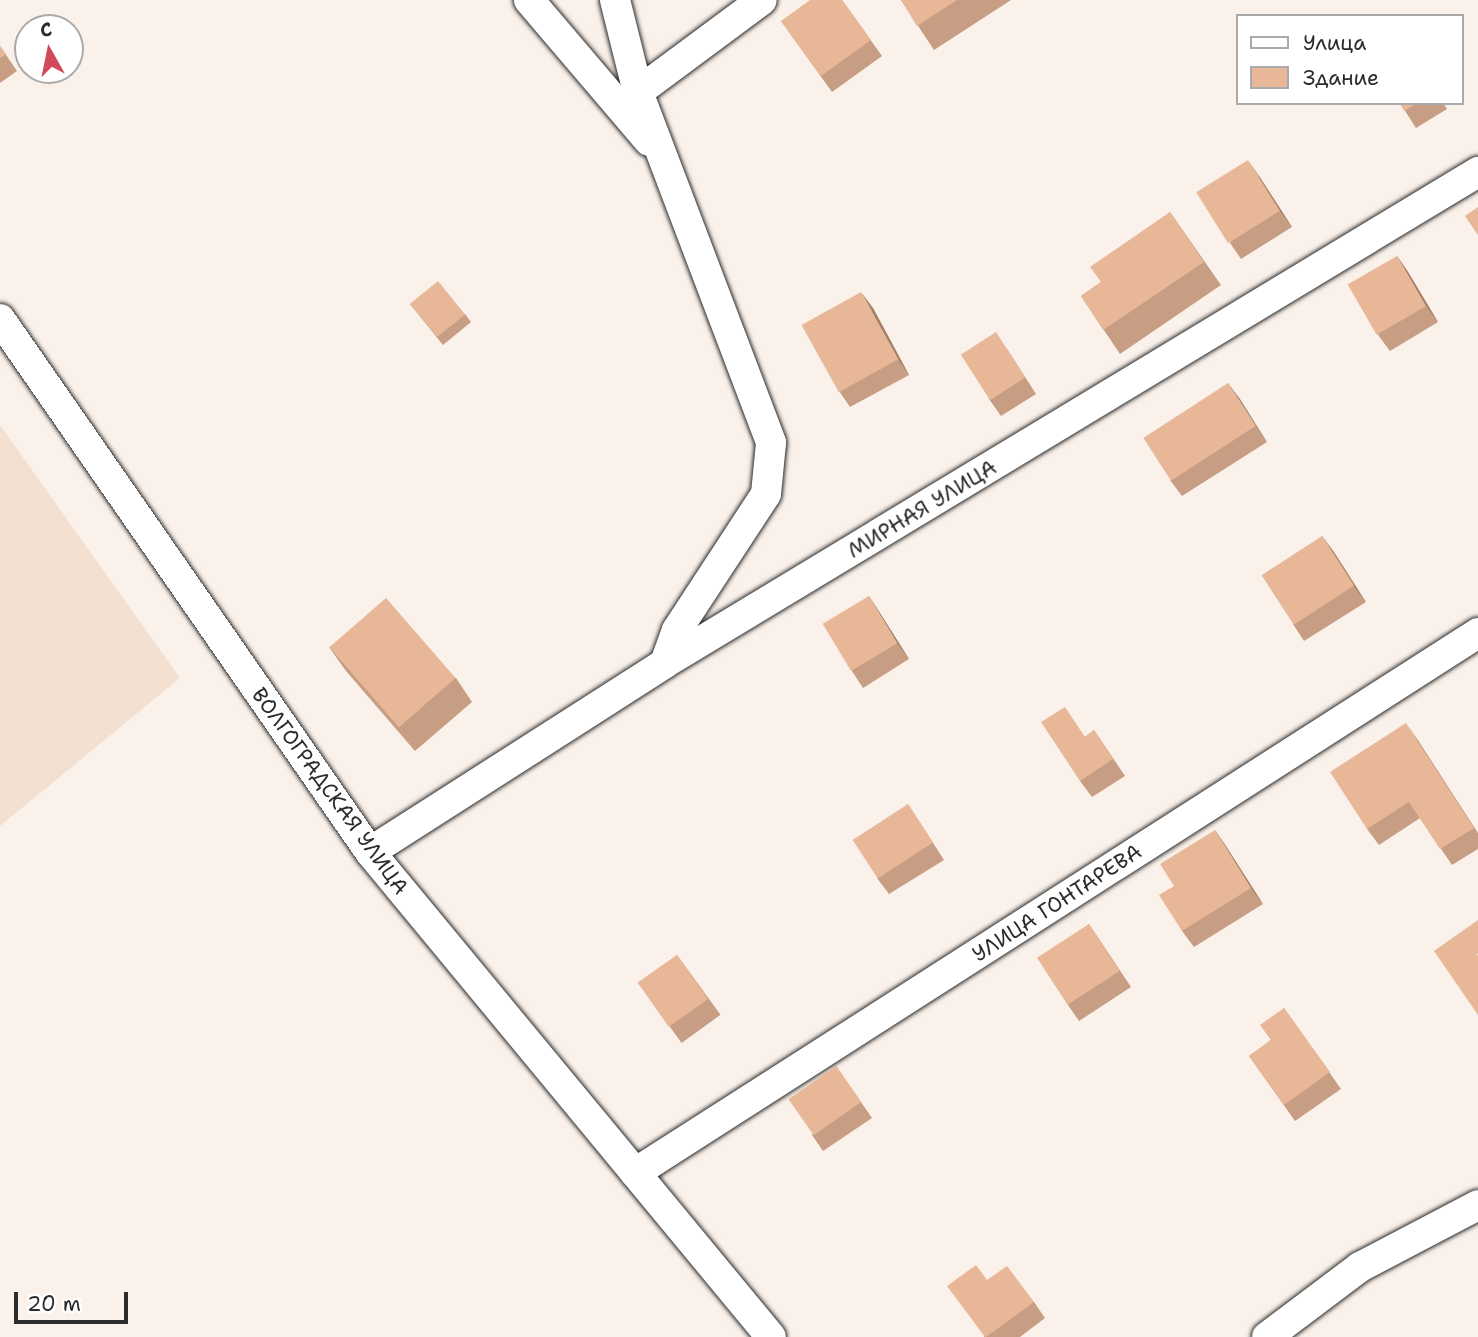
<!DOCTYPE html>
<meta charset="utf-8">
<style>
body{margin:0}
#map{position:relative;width:1478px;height:1337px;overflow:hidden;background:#faf1ea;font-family:"Shantell Sans",sans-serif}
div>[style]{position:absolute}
.built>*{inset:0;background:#f4e0d1}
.roads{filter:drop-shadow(0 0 2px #2b2b2b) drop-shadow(0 0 2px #2b2b2b)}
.street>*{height:30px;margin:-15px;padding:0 15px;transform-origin:15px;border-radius:15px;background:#fff}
.wall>*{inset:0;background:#c79d83;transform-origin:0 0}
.shaded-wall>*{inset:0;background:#a2806a}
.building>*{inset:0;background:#e7b798;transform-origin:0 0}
span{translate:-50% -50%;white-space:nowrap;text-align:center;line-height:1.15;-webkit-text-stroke:5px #fff;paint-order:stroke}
.street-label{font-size:21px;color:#2b2b2b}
.legend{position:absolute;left:1236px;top:14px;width:228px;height:91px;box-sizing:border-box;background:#fff;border:2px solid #aaa;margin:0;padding:9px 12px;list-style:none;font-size:21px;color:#2b2b2b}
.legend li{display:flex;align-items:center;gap:14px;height:35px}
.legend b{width:35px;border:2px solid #aaa}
.north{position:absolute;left:14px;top:14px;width:70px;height:70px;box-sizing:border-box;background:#fff;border:2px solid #aaa;border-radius:50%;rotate:351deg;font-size:19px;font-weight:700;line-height:28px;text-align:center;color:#2b2b2b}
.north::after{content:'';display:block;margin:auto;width:24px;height:32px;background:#d1495b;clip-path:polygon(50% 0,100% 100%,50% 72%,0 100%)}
.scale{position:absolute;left:14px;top:1292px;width:114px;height:32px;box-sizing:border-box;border:4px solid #2b2b2b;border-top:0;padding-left:9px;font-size:21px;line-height:24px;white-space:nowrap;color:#2b2b2b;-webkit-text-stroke:5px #fff;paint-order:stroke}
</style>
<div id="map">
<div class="built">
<i style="clip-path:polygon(0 425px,180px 678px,0 826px)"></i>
</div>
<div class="roads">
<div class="street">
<i style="left:529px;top:0;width:185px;rotate:49.6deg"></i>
<i style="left:615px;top:0;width:95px;rotate:76deg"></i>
<i style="left:638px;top:92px;width:375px;rotate:69.2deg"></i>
<i style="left:771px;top:443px;width:51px;rotate:95.6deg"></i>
<i style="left:766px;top:494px;width:163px;rotate:123.2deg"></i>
<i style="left:677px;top:630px;width:35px;rotate:110deg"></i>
<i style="left:638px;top:92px;width:154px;rotate:-36.6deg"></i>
<i style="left:0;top:319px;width:649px;rotate:55.23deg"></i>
<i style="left:370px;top:852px;width:629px;rotate:50.42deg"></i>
<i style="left:370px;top:852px;width:350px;rotate:-32.6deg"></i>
<i style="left:665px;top:663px;width:950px;rotate:-31.13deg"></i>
<i style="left:635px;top:1173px;width:1001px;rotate:-32.64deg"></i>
<i style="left:1267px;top:1337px;width:116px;rotate:-37deg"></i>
<i style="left:1360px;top:1267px;width:133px;rotate:-27.7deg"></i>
</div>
</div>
<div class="wall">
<i style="clip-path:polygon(842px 0,882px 56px,832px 92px,781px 21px)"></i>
<i style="clip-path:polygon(901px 0,1011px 0,934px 50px)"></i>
<i style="clip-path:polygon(0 46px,17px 71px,0 83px)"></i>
<i style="clip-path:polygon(1400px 103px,1443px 103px,1447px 109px,1416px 128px)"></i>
<i style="clip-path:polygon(1259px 176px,1292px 227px,1241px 259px,1230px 243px)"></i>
<i style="clip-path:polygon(1170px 212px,1221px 285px,1120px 354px,1081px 296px,1101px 282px)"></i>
<i style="clip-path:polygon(1397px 256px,1408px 272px,1438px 322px,1390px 351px,1378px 335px)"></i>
<i style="clip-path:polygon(410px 304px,465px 314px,471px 322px,443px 345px)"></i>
<i style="clip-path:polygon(873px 308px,909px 375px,850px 407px,839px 391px)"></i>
<i style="clip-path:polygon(1007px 349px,1036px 394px,1001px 416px,989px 399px)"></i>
<i style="clip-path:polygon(1228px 383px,1267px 442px,1182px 496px,1170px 480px)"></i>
<i style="clip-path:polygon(1322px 536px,1366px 602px,1304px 641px,1293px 624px)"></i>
<i style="clip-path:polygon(869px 596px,909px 659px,863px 688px,852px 671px)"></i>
<i style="clip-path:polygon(329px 647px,456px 678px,472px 702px,415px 751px,346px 671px)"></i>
<i style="clip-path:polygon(1094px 730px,1125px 776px,1092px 797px,1080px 781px,1085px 737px)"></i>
<i style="clip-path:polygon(1417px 739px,1478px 833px,1478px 849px,1452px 865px,1420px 818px,1379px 845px,1367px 829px)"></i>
<i style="clip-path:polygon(908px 804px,944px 860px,889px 894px,877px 878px)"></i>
<i style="clip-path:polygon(1215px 830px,1263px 904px,1194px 947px,1182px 931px)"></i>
<i style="clip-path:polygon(1089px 924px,1131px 987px,1079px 1021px,1068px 1005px)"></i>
<i style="left:677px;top:955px;width:74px;height:48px;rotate:54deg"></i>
<i style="clip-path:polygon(1284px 1008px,1341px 1089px,1295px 1121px,1249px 1056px,1271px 1040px)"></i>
<i style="clip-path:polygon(836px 1066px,872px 1118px,823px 1151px,812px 1135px)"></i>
<i style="clip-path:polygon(987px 1280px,1034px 1302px,1045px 1318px,1020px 1337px,984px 1337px)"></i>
</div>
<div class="shaded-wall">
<i style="clip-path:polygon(1248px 160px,1259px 176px,1292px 227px,1280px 211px)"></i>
<i style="clip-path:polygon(1397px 256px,1408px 272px,1438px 322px,1426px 306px)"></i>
<i style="clip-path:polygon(861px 292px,873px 308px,909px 375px,898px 359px)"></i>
<i style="clip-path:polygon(1228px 383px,1240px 399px,1267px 442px,1256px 426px)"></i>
<i style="clip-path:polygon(1322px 536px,1334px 552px,1366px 602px,1354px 586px)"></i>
<i style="clip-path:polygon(869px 596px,880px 613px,909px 659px,897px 643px)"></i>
<i style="clip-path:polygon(1406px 723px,1417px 739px,1478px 834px)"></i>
<i style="clip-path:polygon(1215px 830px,1226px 846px,1263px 904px,1251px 888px)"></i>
</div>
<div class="building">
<i style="clip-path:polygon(810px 0,842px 0,871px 40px,821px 76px,781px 21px)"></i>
<i style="clip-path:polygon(901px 0,957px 0,917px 26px)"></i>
<i style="clip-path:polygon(0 46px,6px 54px,0 58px)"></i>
<i style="clip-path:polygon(1400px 103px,1418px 103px,1404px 111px)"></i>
<i style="left:1248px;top:160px;width:60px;height:61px;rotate:58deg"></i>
<i style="clip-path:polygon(1478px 207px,1478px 235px,1465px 216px)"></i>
<i style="clip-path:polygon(1170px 212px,1204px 262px,1103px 330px,1081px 296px,1101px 282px,1090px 267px)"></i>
<i style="left:1397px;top:256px;width:58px;height:57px;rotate:60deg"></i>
<i style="left:438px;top:281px;width:43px;height:36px;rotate:51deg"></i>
<i style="left:861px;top:292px;width:77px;height:68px;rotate:61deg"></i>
<i style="left:996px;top:332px;width:54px;height:42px;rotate:57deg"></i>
<i style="left:1228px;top:383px;width:51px;height:101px;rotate:57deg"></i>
<i style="left:1322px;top:536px;width:59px;height:72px;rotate:57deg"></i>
<i style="left:869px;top:596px;width:55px;height:54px;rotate:59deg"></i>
<i style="left:386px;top:598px;width:106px;height:75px;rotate:49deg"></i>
<i style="clip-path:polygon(1065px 707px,1085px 737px,1094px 730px,1113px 759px,1080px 781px,1041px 722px)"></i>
<i style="clip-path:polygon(1406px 723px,1474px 828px,1440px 849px,1409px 802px,1367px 829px,1330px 772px)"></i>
<i style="left:908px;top:804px;width:46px;height:66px;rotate:57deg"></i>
<i style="clip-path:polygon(1215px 830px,1251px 888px,1182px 931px,1159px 895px,1174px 886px,1160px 864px)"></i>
<i style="clip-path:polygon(1478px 920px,1478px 953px,1477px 954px,1478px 956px,1478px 1015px,1434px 951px)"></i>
<i style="left:1089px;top:924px;width:56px;height:62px;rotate:57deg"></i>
<i style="left:677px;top:955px;width:54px;height:48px;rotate:55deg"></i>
<i style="clip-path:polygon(1284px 1008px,1330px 1072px,1284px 1105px,1249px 1056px,1271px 1040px,1260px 1025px)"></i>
<i style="left:836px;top:1066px;width:44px;height:58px;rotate:55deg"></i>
<i style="clip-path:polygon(976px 1265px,987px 1280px,1007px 1266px,1034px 1302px,986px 1337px,985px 1337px,947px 1286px)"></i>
</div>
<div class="street-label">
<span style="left:922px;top:509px;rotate:-31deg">МИРНАЯ УЛИЦА</span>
<span style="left:330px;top:791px;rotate:54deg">ВОЛГОГРАДСКАЯ УЛИЦА</span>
<span style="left:1057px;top:903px;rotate:-33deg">УЛИЦА ГОНТАРЕВА</span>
</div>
<ul class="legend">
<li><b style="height:9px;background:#fff"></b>Улица</li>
<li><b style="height:19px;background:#e7b798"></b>Здание</li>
</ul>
<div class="north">С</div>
<div class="scale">20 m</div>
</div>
